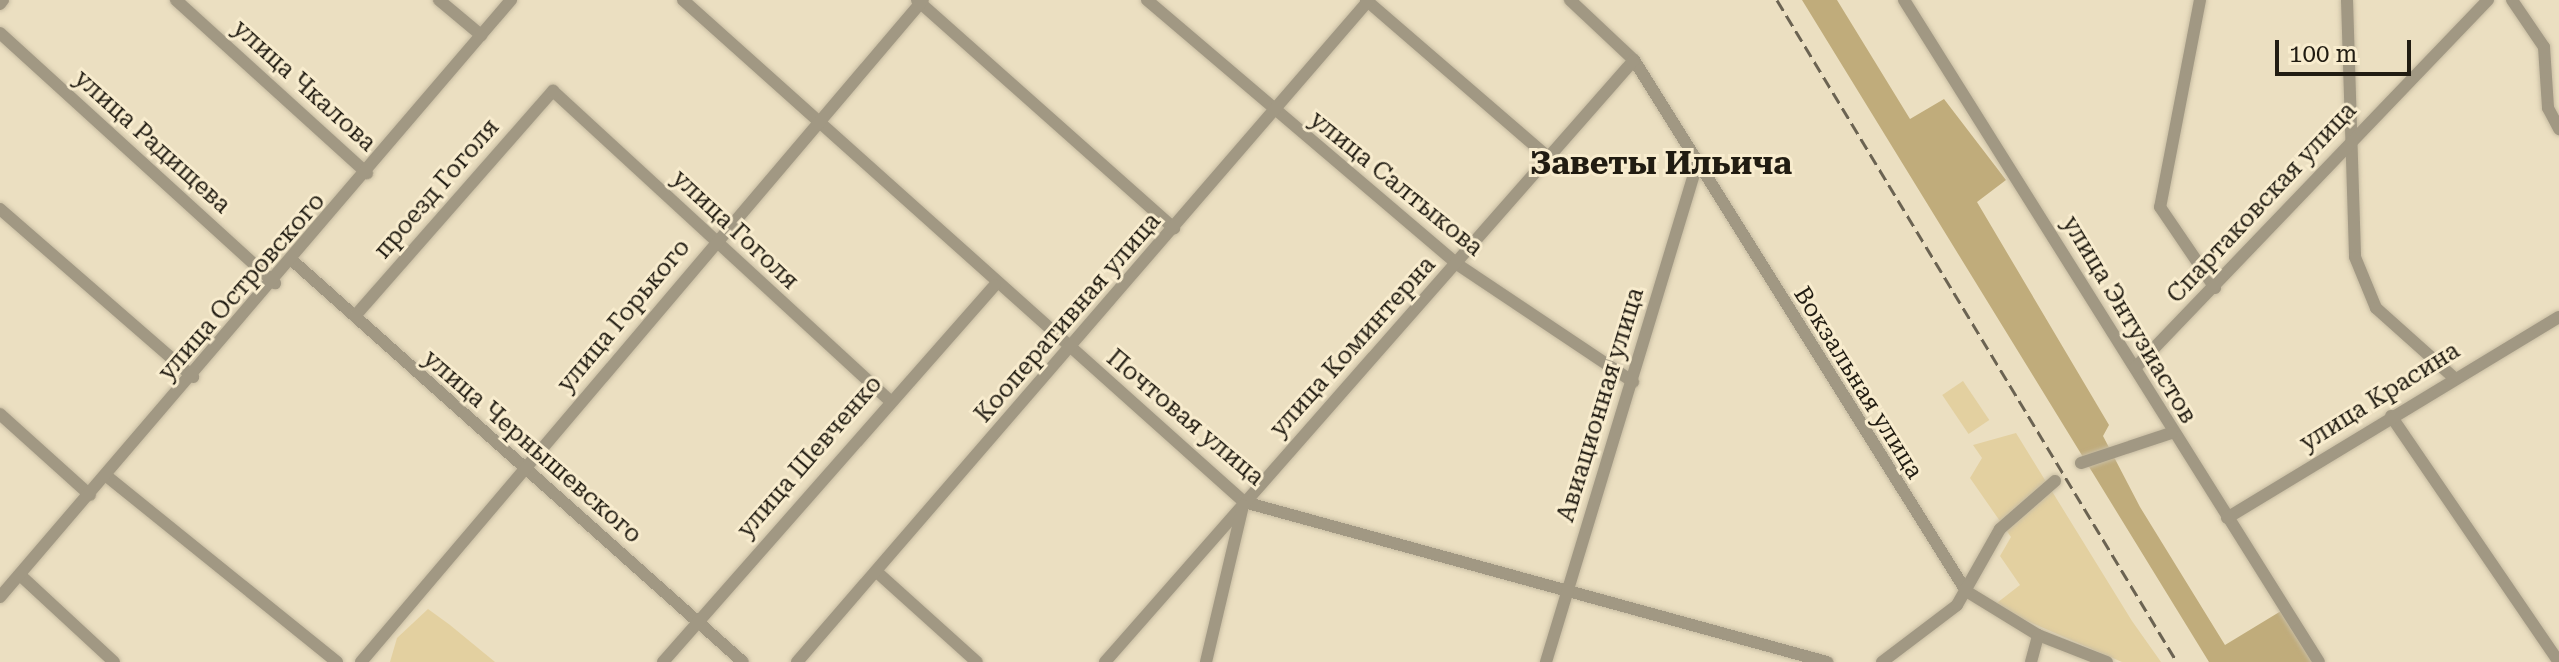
<!DOCTYPE html>
<meta charset="utf-8">
<style>
body{margin:0}
#map{position:relative;width:2559px;height:662px;overflow:hidden;background:#ebdfc1;font-family:"Roboto Serif",serif}
div>[style]{position:absolute}
.green>*{inset:0;background:#e3d0a0;transform-origin:0 0}
.forest>*{inset:0;background:#c0ac7b}
.roads{filter:drop-shadow(0 0 2px #c7bca2) drop-shadow(0 0 2px #c7bca2)}
.minor>*{height:12px;margin:-6px;padding:0 6px;transform-origin:6px;border-radius:6px;background:#a19883}
.rail>*{height:3px;margin-top:-1.5px;transform-origin:0;background:repeating-linear-gradient(90deg,#6b6352 0 12px,transparent 0 18px)}
span{translate:-50% -50%;white-space:nowrap;text-align:center;line-height:1.15;-webkit-text-stroke:6px #f8ecce;paint-order:stroke}
.street-label{font-size:24px;color:#211c12}
.district-label{font-size:32px;color:#211c12;font-weight:700}
.scale{position:absolute;left:2275px;top:40px;width:136px;height:36px;box-sizing:border-box;border:4px solid #211c12;border-top:0;padding-left:10px;font-size:24px;line-height:28px;white-space:nowrap;color:#211c12;-webkit-text-stroke:6px #f8ecce;paint-order:stroke}
</style>
<div id="map">
<div class="green">
<i style="left:1963px;top:381px;width:47px;height:25px;rotate:56deg"></i>
<i style="clip-path:polygon(2016px 433px,2132px 621px,2161px 662px,2122px 662px,1993px 606px,2020px 585px,2000px 556px,2011px 537px,1970px 478px,1982px 458px,1973px 445px)"></i>
<i style="clip-path:polygon(428px 609px,450px 625px,495px 662px,390px 662px,397px 638px)"></i>
</div>
<div class="forest">
<i style="clip-path:polygon(1802px 0,1837px 0,1910px 119px,1944px 99px,2006px 180px,1977px 202px,2109px 425px,2103px 436px,2140px 507px,2225px 645px,2281px 611px,2313px 662px,2209px 662px)"></i>
</div>
<div class="roads">
<div class="minor">
<i style="left:176px;top:0;width:258px;rotate:42.2deg"></i>
<i style="left:439px;top:0;width:55px;rotate:39.8deg"></i>
<i style="left:683px;top:0;width:753px;rotate:41.82deg"></i>
<i style="left:1244px;top:502px;width:605px;rotate:15.35deg"></i>
<i style="left:917px;top:0;width:344px;rotate:41.6deg"></i>
<i style="left:1147px;top:0;width:407px;rotate:40.4deg"></i>
<i style="left:1457px;top:264px;width:212px;rotate:33.8deg"></i>
<i style="left:1366px;top:0;width:242px;rotate:40.8deg"></i>
<i style="left:1570px;top:0;width:88px;rotate:43.2deg"></i>
<i style="left:1634px;top:60px;width:626px;rotate:57.98deg"></i>
<i style="left:1966px;top:591px;width:84px;rotate:31.4deg"></i>
<i style="left:2038px;top:635px;width:74px;rotate:21.4deg"></i>
<i style="left:1904px;top:0;width:781px;rotate:57.92deg"></i>
<i style="left:2200px;top:0;width:211px;rotate:100.9deg"></i>
<i style="left:2160px;top:207px;width:98px;rotate:55.8deg"></i>
<i style="left:2347px;top:0;width:257px;rotate:88.2deg"></i>
<i style="left:2355px;top:257px;width:55px;rotate:67.6deg"></i>
<i style="left:2376px;top:308px;width:102px;rotate:41.8deg"></i>
<i style="left:2512px;top:0;width:57px;rotate:55.8deg"></i>
<i style="left:2544px;top:47px;width:61px;rotate:86.2deg"></i>
<i style="left:2548px;top:108px;width:24px;rotate:62deg"></i>
<i style="left:0;top:4px;width:5px;rotate:-53deg"></i>
<i style="left:0;top:33px;width:372px;rotate:42.3deg"></i>
<i style="left:0;top:209px;width:256px;rotate:41deg"></i>
<i style="left:294px;top:262px;width:601px;rotate:41.7deg"></i>
<i style="left:355px;top:316px;width:300px;rotate:-48.7deg"></i>
<i style="left:553px;top:91px;width:455px;rotate:42.6deg"></i>
<i style="left:2135px;top:368px;width:510px;rotate:-46.19deg"></i>
<i style="left:0;top:414px;width:121px;rotate:42deg"></i>
<i style="left:2391px;top:416px;width:298px;rotate:55.7deg"></i>
<i style="left:2081px;top:463px;width:95px;rotate:-18.4deg"></i>
<i style="left:109px;top:478px;width:293px;rotate:38.9deg"></i>
<i style="left:2227px;top:518px;width:388px;rotate:-31.2deg"></i>
<i style="left:878px;top:573px;width:133px;rotate:42deg"></i>
<i style="left:20px;top:575px;width:128px;rotate:42.8deg"></i>
<i style="left:0;top:597px;width:786px;rotate:-49.44deg"></i>
<i style="left:361px;top:662px;width:868px;rotate:-49.67deg"></i>
<i style="left:663px;top:662px;width:502px;rotate:-48.63deg"></i>
<i style="left:797px;top:662px;width:875px;rotate:-49.17deg"></i>
<i style="left:1105px;top:662px;width:801px;rotate:-48.69deg"></i>
<i style="left:1206px;top:662px;width:161px;rotate:-76.7deg"></i>
<i style="left:1546px;top:662px;width:524px;rotate:-73.12deg"></i>
<i style="left:1882px;top:662px;width:94px;rotate:-37.2deg"></i>
<i style="left:1957px;top:605px;width:87px;rotate:-60.5deg"></i>
<i style="left:2000px;top:529px;width:73px;rotate:-41.1deg"></i>
<i style="left:2031px;top:662px;width:28px;rotate:-75deg"></i>
</div>
</div>
<div class="rail">
<i style="left:1777px;top:0;width:773px;rotate:58.86deg"></i>
</div>
<div class="street-label">
<span style="left:304px;top:86px;rotate:42deg">улица Чкалова</span>
<span style="left:152px;top:142px;rotate:42deg">улица Радищева</span>
<span style="left:1396px;top:184px;rotate:39deg">улица Салтыкова</span>
<span style="left:437px;top:189px;rotate:-49deg">проезд Гоголя</span>
<span style="left:2262px;top:203px;rotate:-47deg">Спартаковская улица</span>
<span style="left:735px;top:230px;rotate:43deg">улица Гоголя</span>
<span style="left:242px;top:287px;rotate:-49deg">улица Островского</span>
<span style="left:624px;top:316px;rotate:-50deg">улица Горького</span>
<span style="left:1068px;top:318px;rotate:-49deg">Кооперативная улица</span>
<span style="left:2129px;top:320px;rotate:59deg">улица Энтузиастов</span>
<span style="left:1353px;top:347px;rotate:-48deg">улица Коминтерна</span>
<span style="left:1858px;top:383px;rotate:58deg">Вокзальная улица</span>
<span style="left:2380px;top:397px;rotate:-32deg">улица Красина</span>
<span style="left:1601px;top:405px;rotate:-73deg">Авиационная улица</span>
<span style="left:1185px;top:418px;rotate:40deg">Почтовая улица</span>
<span style="left:532px;top:447px;rotate:41deg">улица Чернышевского</span>
<span style="left:810px;top:457px;rotate:-49deg">улица Шевченко</span>
</div>
<div class="district-label">
<span style="left:1661px;top:163px">Заветы Ильича</span>
</div>
<div class="scale">100 m</div>
</div>
